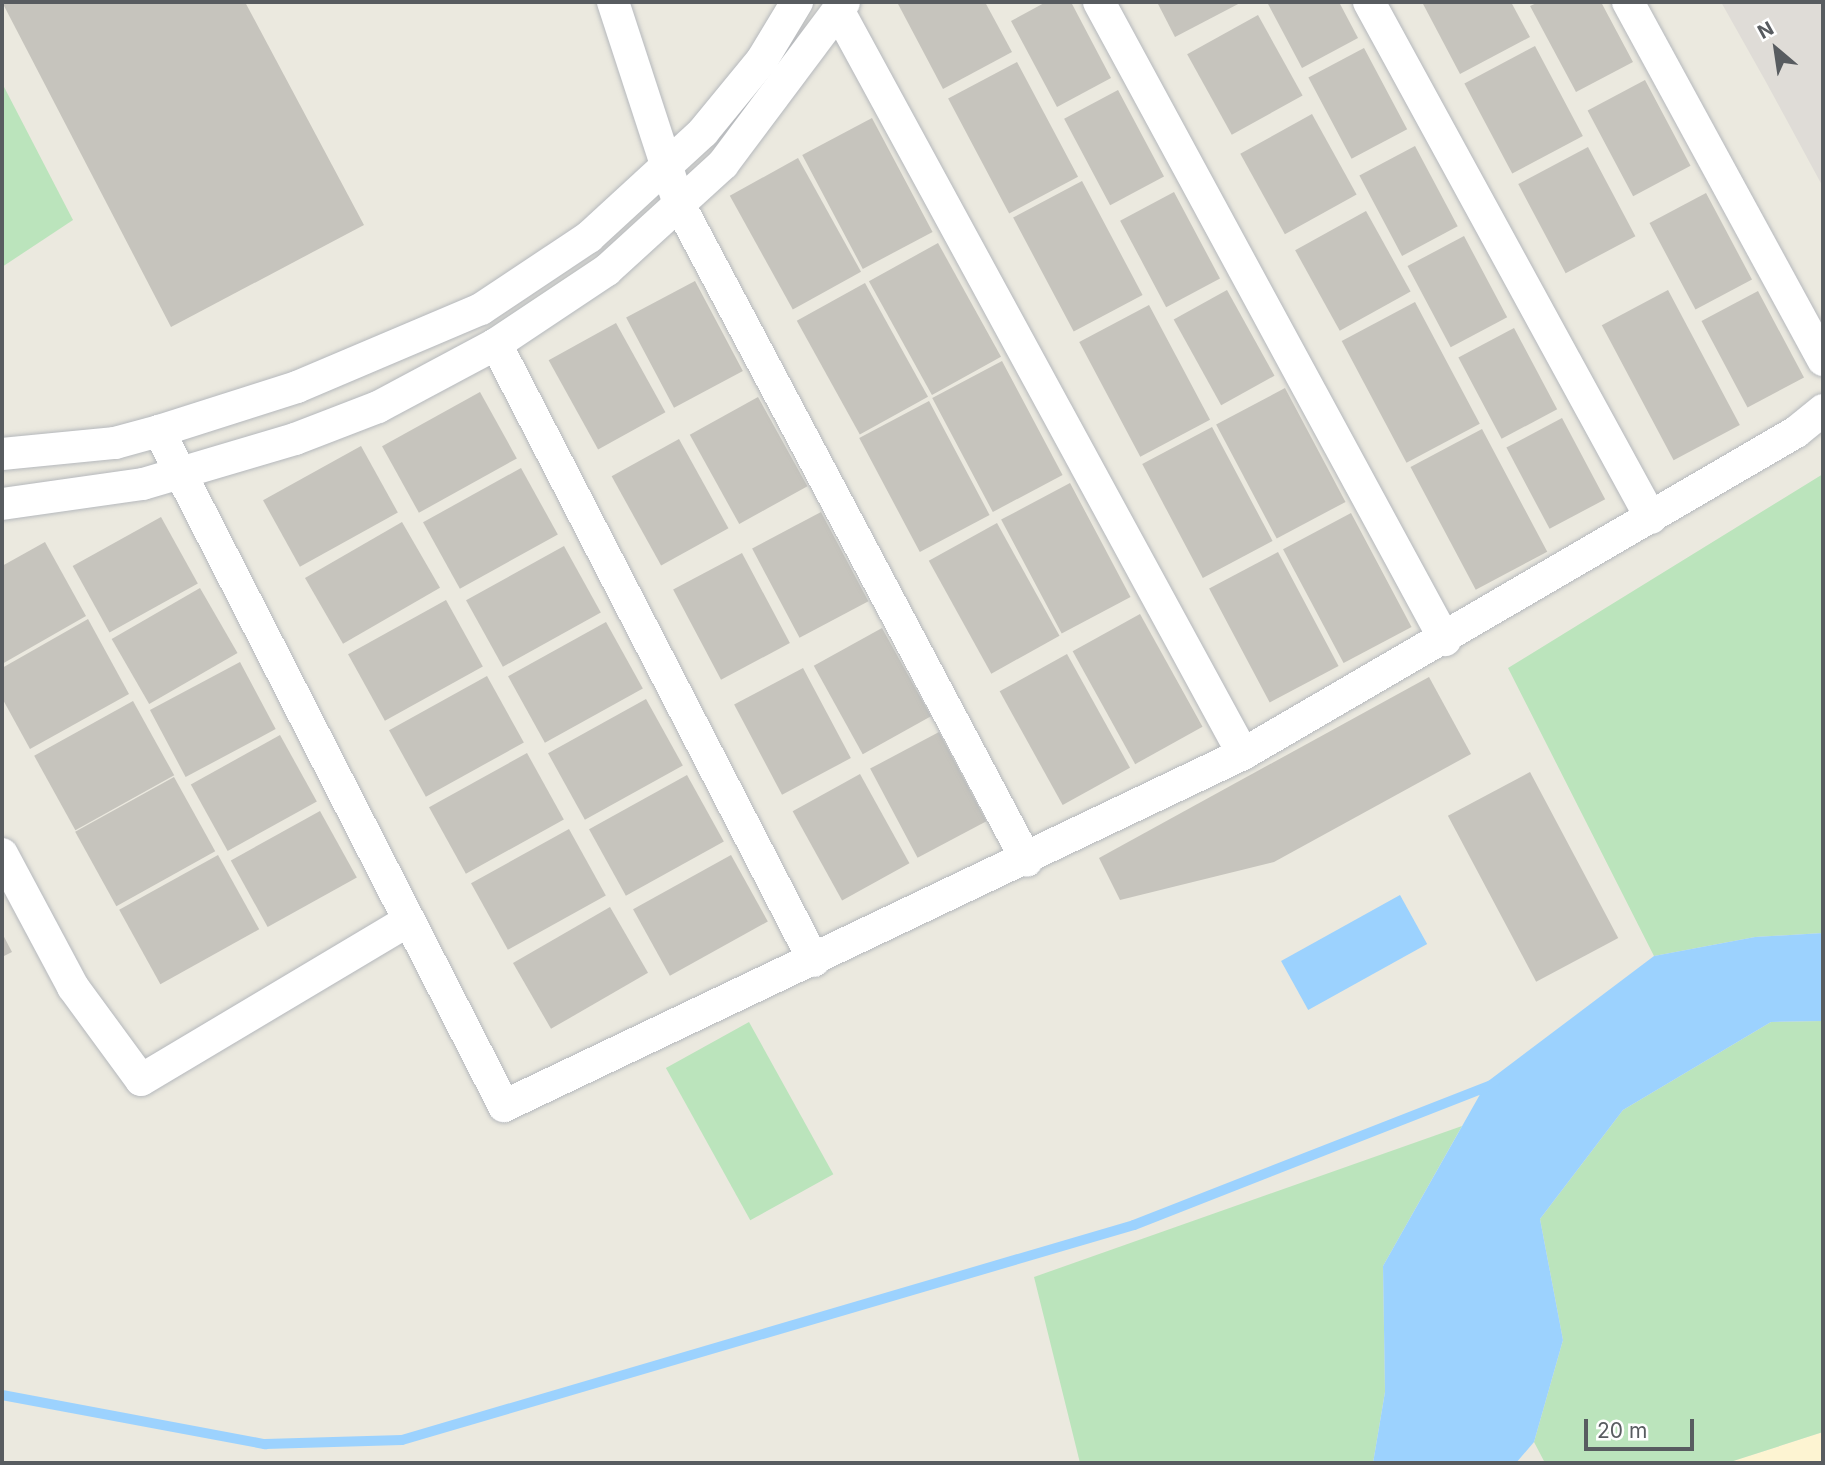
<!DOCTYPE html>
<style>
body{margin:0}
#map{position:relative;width:1825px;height:1465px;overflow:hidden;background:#ebe9df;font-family:Inter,sans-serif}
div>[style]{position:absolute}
.commercial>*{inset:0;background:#fdf4d2}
.industrial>*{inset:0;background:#dfdcd7}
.green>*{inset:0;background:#bbe4bc;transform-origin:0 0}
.water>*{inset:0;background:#9cd2fe;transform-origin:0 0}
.stream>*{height:10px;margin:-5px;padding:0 5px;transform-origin:5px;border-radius:5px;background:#9cd2fe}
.building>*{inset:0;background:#c6c4bd;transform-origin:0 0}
.roads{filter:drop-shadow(0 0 2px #b5b8bc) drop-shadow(0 0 2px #b5b8bc)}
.street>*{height:32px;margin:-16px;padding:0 16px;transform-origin:16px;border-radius:16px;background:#fff}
span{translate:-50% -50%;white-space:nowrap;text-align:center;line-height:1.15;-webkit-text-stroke:5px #fff;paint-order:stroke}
.frame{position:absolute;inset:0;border:4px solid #585c60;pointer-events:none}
.north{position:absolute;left:1741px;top:14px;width:70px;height:70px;-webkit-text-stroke:5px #fff;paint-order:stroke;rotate:331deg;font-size:19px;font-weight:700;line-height:28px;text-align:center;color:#585c60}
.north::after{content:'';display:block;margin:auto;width:24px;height:32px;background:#585c60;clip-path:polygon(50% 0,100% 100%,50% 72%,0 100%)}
.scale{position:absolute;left:1584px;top:1419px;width:110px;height:32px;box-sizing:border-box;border:4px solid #585c60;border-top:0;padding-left:9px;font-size:21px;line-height:24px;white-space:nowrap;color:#585c60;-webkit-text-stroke:5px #fff;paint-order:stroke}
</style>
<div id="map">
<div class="commercial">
<i style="clip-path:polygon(1823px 1432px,1823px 1463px,1727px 1463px)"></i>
</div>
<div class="industrial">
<i style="clip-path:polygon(1721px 2px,1823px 2px,1823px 187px,1766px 82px)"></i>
</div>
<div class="green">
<i style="clip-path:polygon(2px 83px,73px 220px,2px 267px)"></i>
<i style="clip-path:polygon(1823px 474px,1823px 933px,1755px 937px,1654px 956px,1508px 668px)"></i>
<i style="clip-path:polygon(1823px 1021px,1823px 1432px,1727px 1463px,1545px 1463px,1534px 1442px,1563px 1340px,1540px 1219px,1623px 1110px,1771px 1022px)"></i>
<i style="left:749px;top:1022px;width:174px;height:95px;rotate:61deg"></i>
<i style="clip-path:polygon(1462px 1126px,1383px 1266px,1385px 1392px,1373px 1463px,1080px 1463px,1034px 1277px)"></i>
</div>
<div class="water">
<i style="left:1400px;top:895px;width:56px;height:136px;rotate:61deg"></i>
<i style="clip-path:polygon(1823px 933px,1823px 1021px,1771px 1022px,1623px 1110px,1540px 1219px,1563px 1340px,1534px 1442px,1516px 1463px,1373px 1463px,1385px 1392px,1383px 1266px,1487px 1082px,1654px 956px,1755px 937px)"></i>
</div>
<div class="stream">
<i style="left:2px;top:1395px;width:268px;rotate:10.6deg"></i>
<i style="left:265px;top:1444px;width:137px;rotate:-1.7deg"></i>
<i style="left:402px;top:1440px;width:763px;rotate:-16.37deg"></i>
<i style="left:1134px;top:1225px;width:387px;rotate:-21.4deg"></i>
</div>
<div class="building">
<i style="clip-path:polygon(2px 2px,245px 2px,364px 225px,171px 327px)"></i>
<i style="clip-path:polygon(897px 2px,985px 2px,1012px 52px,943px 89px)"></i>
<i style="clip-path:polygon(1046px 2px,1071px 2px,1111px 78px,1057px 107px,1011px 21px)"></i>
<i style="clip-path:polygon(1157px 2px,1242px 2px,1175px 37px)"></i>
<i style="clip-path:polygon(1267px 2px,1339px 2px,1358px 38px,1302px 68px)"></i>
<i style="clip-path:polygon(1422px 2px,1511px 2px,1530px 37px,1460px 74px)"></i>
<i style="clip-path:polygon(1539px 2px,1601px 2px,1633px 62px,1576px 92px,1530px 6px)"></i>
<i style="left:1258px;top:15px;width:92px;height:81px;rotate:61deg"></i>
<i style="left:1535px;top:46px;width:102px;height:80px;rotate:62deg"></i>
<i style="left:1364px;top:48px;width:92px;height:63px;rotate:62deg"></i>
<i style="left:1017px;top:62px;width:130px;height:78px;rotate:62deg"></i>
<i style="left:1645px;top:80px;width:97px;height:65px;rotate:62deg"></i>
<i style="left:1118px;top:90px;width:98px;height:61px;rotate:62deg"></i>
<i style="left:1312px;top:114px;width:92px;height:82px;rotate:61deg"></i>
<i style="left:872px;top:118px;width:129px;height:79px;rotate:62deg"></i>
<i style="left:1415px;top:146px;width:91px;height:63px;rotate:62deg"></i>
<i style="left:1588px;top:147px;width:101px;height:79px;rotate:62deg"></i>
<i style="left:798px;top:158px;width:130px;height:78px;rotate:61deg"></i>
<i style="left:1082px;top:181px;width:129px;height:78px;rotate:62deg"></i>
<i style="left:1174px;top:192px;width:98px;height:61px;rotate:62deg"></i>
<i style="left:1706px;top:193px;width:98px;height:64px;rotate:62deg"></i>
<i style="left:1366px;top:211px;width:92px;height:81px;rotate:61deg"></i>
<i style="left:1464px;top:236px;width:92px;height:64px;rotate:62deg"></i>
<i style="left:938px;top:243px;width:130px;height:79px;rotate:61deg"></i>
<i style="left:695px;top:281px;width:102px;height:78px;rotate:62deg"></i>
<i style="left:865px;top:283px;width:130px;height:78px;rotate:61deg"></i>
<i style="left:1227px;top:290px;width:98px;height:61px;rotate:61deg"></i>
<i style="left:1668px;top:290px;width:153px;height:75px;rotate:62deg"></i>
<i style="left:1758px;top:291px;width:98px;height:64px;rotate:62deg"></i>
<i style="left:1415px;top:302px;width:138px;height:83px;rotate:62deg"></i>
<i style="left:1149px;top:305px;width:130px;height:79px;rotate:62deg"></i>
<i style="left:616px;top:323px;width:102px;height:77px;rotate:61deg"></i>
<i style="left:1514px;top:328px;width:92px;height:63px;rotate:62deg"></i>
<i style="left:1002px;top:361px;width:129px;height:79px;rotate:62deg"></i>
<i style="left:1285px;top:388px;width:129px;height:78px;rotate:62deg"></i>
<i style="left:480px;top:392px;width:76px;height:112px;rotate:61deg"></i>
<i style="left:758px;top:397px;width:102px;height:78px;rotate:61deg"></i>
<i style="left:929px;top:401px;width:129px;height:79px;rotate:62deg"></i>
<i style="left:1562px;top:418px;width:92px;height:63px;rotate:62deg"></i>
<i style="left:1212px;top:427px;width:129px;height:79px;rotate:62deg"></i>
<i style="left:1482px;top:429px;width:139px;height:81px;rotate:62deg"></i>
<i style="left:679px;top:439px;width:102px;height:77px;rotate:61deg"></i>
<i style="left:361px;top:446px;width:76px;height:112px;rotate:61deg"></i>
<i style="left:521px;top:468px;width:76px;height:112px;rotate:61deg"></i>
<i style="left:1070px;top:483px;width:129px;height:78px;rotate:62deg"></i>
<i style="left:821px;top:512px;width:101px;height:78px;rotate:62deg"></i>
<i style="left:1351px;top:513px;width:129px;height:77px;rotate:62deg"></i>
<i style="left:161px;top:517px;width:76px;height:101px;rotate:61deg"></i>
<i style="left:402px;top:522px;width:76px;height:112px;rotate:60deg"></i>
<i style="left:997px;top:523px;width:129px;height:78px;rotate:61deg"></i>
<i style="clip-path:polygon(45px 542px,86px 616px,2px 664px,2px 566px)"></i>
<i style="left:564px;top:546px;width:76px;height:112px;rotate:61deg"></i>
<i style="left:1278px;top:552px;width:129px;height:78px;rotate:62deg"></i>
<i style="left:742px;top:553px;width:102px;height:78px;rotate:62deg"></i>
<i style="left:200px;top:588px;width:75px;height:102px;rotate:60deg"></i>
<i style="left:446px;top:600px;width:76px;height:112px;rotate:61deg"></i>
<i style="left:1140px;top:614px;width:129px;height:77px;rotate:61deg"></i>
<i style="clip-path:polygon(88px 619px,129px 694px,30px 749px,2px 698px,2px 668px)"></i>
<i style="left:606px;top:622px;width:76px;height:112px;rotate:61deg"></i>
<i style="left:882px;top:628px;width:101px;height:78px;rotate:61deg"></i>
<i style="left:1067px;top:654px;width:130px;height:77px;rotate:61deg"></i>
<i style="left:240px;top:662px;width:76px;height:102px;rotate:62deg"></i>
<i style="left:803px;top:668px;width:102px;height:78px;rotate:62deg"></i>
<i style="left:487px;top:676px;width:76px;height:112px;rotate:61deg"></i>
<i style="clip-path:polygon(1429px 677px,1471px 754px,1274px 862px,1120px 900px,1099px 858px)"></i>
<i style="left:646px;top:699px;width:76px;height:112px;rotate:61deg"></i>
<i style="left:133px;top:701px;width:85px;height:113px;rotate:61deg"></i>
<i style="left:939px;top:732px;width:101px;height:78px;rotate:62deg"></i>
<i style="left:280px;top:735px;width:76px;height:102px;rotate:61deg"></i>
<i style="left:527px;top:753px;width:76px;height:112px;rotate:61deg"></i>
<i style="left:1530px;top:772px;width:188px;height:93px;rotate:62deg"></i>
<i style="left:860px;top:774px;width:102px;height:77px;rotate:61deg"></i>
<i style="left:687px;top:775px;width:76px;height:112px;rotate:61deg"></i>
<i style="left:174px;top:777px;width:85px;height:113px;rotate:61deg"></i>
<i style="left:320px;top:811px;width:76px;height:102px;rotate:61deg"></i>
<i style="left:569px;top:829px;width:76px;height:112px;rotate:61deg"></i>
<i style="left:218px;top:855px;width:85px;height:113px;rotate:61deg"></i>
<i style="left:731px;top:855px;width:76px;height:112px;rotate:61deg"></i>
<i style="left:610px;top:907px;width:76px;height:112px;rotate:60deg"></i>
<i style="clip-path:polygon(2px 933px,12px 952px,2px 957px)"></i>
</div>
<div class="roads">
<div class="street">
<i style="left:613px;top:2px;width:213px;rotate:71.9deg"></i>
<i style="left:679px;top:204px;width:743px;rotate:62.09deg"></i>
<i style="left:1099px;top:2px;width:726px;rotate:61.53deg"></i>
<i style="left:1369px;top:2px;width:588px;rotate:61.34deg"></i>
<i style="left:1628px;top:2px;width:408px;rotate:61.4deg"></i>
<i style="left:838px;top:10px;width:847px;rotate:61.44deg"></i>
<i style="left:496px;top:344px;width:694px;rotate:62.73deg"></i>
<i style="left:159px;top:431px;width:758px;rotate:62.93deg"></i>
<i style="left:504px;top:1106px;width:819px;rotate:-25.47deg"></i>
<i style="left:1243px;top:754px;width:640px;rotate:-30.21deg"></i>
<i style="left:1796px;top:432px;width:35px;rotate:-39deg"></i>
<i style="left:2px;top:454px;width:114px;rotate:-5.6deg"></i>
<i style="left:115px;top:443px;width:46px;rotate:-15.3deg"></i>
<i style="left:159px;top:431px;width:145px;rotate:-17.7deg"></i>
<i style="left:297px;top:387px;width:200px;rotate:-23deg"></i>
<i style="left:481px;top:309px;width:130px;rotate:-33.7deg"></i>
<i style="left:589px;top:237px;width:155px;rotate:-42.6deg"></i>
<i style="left:703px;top:132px;width:93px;rotate:-50.7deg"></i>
<i style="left:762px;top:60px;width:68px;rotate:-58.9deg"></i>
<i style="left:2px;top:504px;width:142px;rotate:-8.1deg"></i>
<i style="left:143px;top:484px;width:159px;rotate:-16.5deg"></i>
<i style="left:295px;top:439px;width:89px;rotate:-21.1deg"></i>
<i style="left:378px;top:407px;width:134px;rotate:-28.1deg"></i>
<i style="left:496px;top:344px;width:133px;rotate:-33.7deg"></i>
<i style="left:607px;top:270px;width:157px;rotate:-42.4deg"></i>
<i style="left:723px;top:164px;width:202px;rotate:-53.2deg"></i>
<i style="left:2px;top:854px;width:151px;rotate:61.9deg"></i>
<i style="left:73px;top:987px;width:115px;rotate:53.8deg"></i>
<i style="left:141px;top:1080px;width:312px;rotate:-30.8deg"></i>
</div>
</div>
<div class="frame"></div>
<div class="north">N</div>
<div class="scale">20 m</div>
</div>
